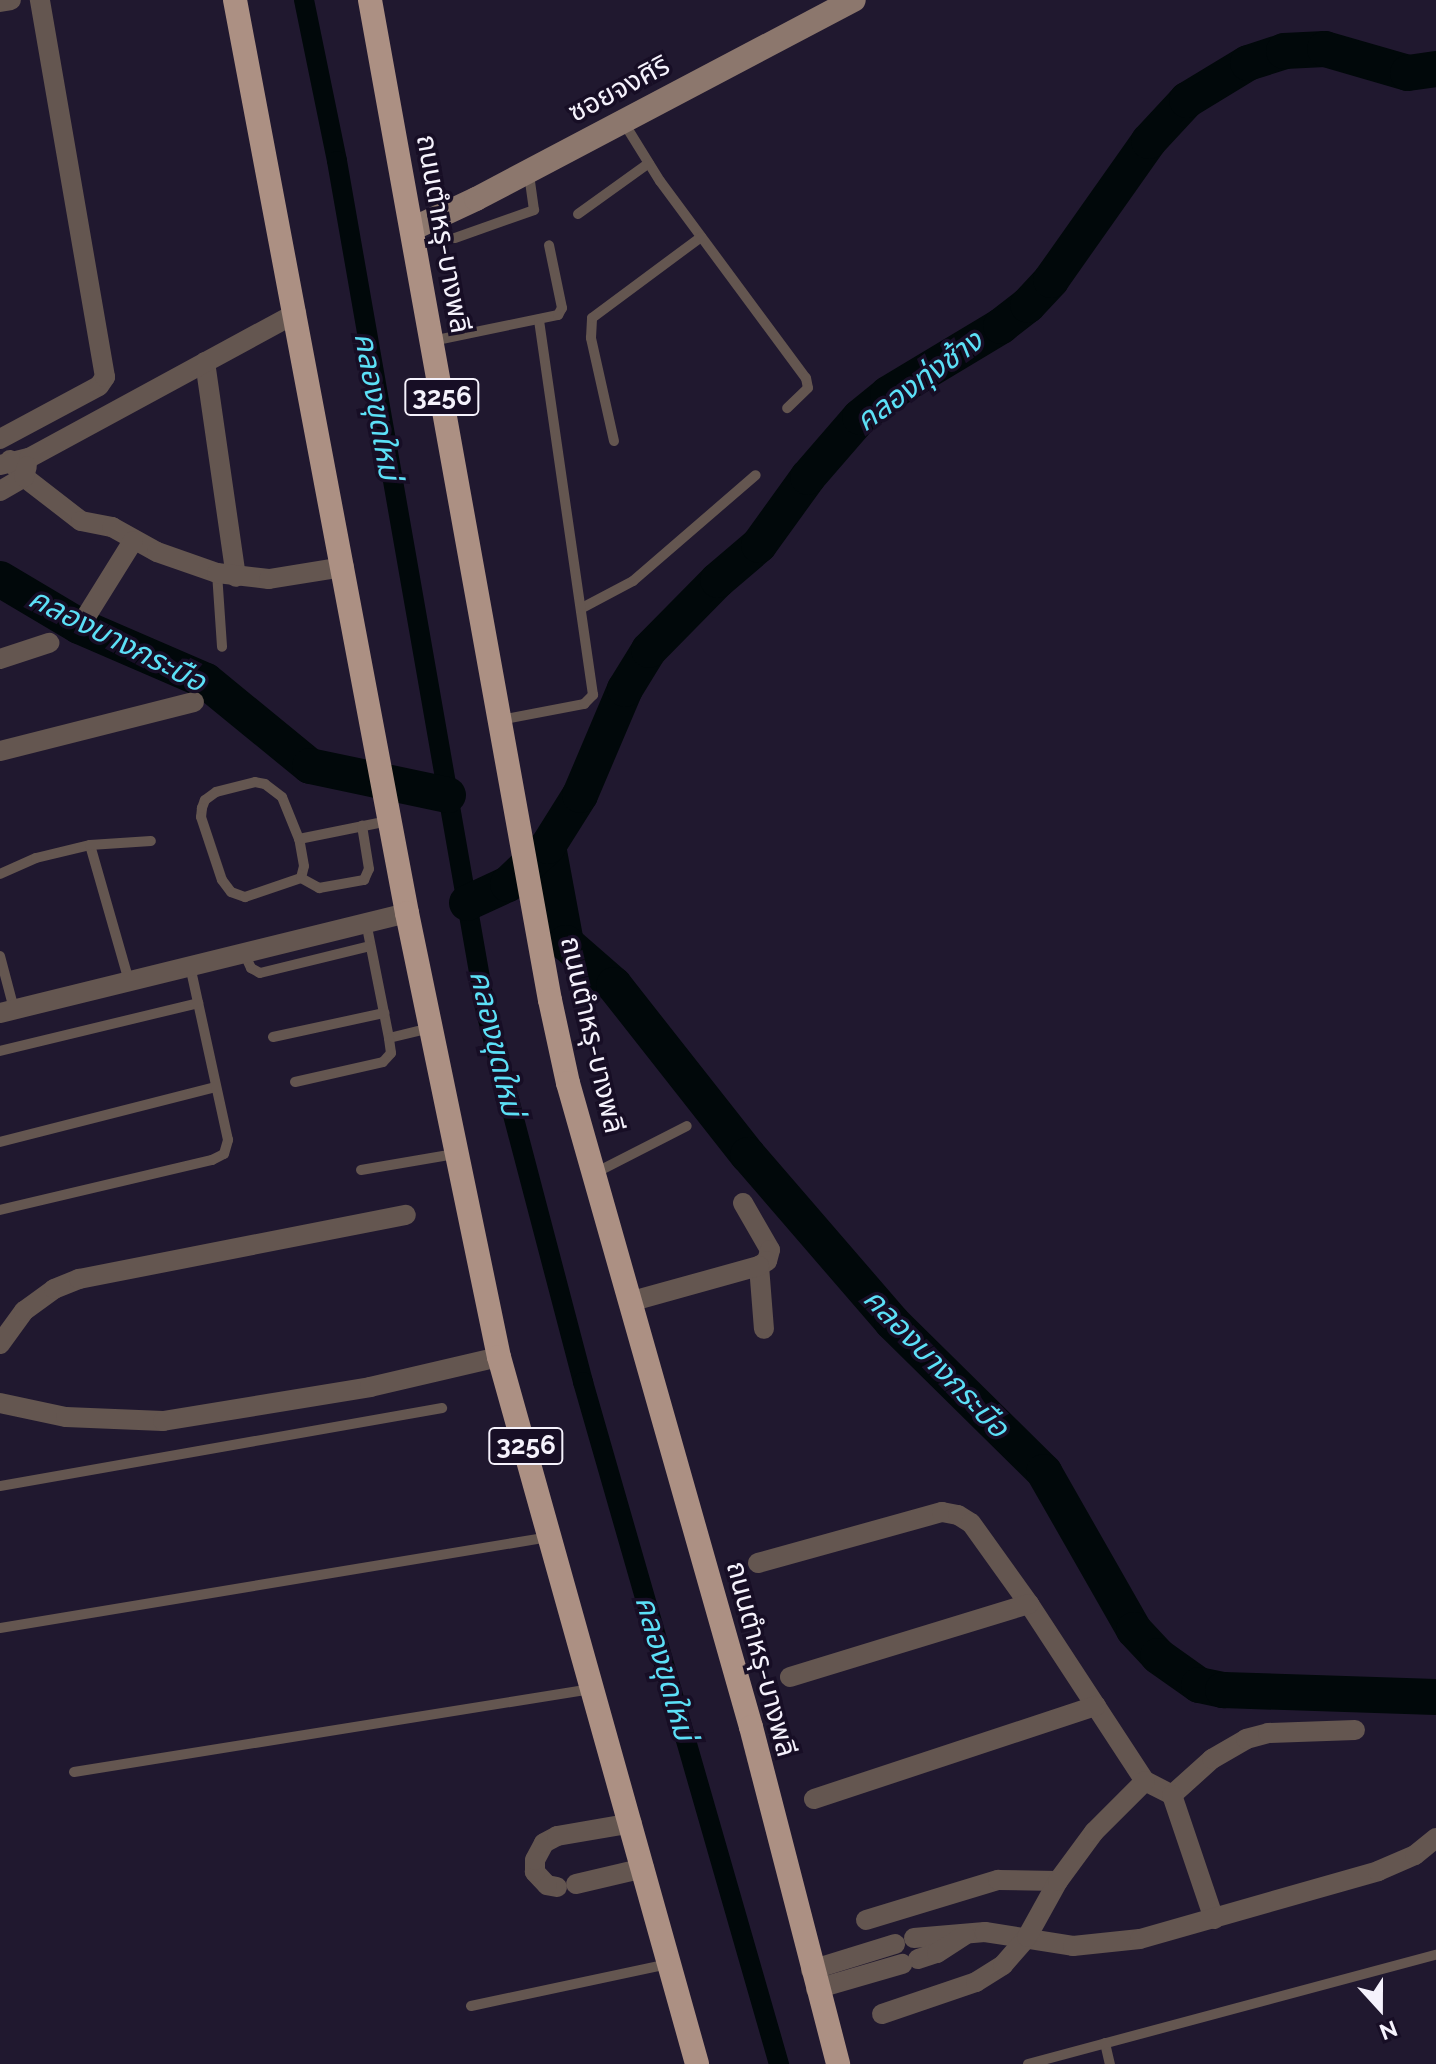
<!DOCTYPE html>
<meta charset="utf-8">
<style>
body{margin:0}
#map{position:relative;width:1436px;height:2064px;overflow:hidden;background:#20182f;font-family:Raleway,"Noto Sans Thai",sans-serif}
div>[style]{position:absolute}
.canal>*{height:20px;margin:-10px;padding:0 10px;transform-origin:10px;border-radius:10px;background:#01080a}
.river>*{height:36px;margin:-18px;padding:0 18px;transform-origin:18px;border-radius:18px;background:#01080a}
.lane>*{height:10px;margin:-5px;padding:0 5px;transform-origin:5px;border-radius:5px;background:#645650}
.street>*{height:20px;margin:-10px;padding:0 10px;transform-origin:10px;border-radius:10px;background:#645650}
.secondary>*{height:24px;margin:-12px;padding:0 12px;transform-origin:12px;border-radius:12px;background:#8c776d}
.primary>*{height:24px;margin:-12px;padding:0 12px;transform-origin:12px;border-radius:12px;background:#ac9083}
span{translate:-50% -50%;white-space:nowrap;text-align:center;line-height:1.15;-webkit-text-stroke:7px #170e25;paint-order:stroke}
.shield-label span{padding:2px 6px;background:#170e25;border:2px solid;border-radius:6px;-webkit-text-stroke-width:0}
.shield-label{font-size:26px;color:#f5f2fc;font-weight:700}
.street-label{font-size:28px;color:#f5f2fc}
.water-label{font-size:30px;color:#5ce0f7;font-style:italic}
.north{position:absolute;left:1340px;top:1968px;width:80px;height:80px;-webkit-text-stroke:6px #170e25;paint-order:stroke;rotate:159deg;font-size:22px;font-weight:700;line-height:32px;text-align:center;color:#f5f2fc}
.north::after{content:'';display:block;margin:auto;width:28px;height:36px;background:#f5f2fc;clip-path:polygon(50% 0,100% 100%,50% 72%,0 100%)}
</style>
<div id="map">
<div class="canal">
<i style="left:304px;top:0;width:164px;rotate:78.4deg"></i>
<i style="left:337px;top:161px;width:864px;rotate:80.07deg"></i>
<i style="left:486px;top:1012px;width:383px;rotate:75.3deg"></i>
<i style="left:583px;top:1382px;width:710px;rotate:73.97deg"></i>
</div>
<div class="river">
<i style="left:0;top:579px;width:92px;rotate:30.7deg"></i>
<i style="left:79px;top:626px;width:138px;rotate:23.4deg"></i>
<i style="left:206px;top:681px;width:134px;rotate:39.3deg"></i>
<i style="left:310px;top:766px;width:141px;rotate:11.9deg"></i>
<i style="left:548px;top:846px;width:99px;rotate:79.5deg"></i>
<i style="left:566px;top:943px;width:64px;rotate:41.2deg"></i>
<i style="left:614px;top:985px;width:216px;rotate:51.8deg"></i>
<i style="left:748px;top:1155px;width:221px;rotate:49.2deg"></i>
<i style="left:892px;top:1322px;width:214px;rotate:44.6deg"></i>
<i style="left:1044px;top:1472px;width:182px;rotate:60.3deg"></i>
<i style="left:1134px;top:1630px;width:35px;rotate:47deg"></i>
<i style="left:1158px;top:1656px;width:50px;rotate:35.3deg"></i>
<i style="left:1199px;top:1685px;width:25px;rotate:12deg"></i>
<i style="left:1223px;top:1690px;width:213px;rotate:1.9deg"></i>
<i style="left:467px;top:903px;width:45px;rotate:-24.9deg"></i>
<i style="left:508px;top:884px;width:55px;rotate:-43.5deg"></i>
<i style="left:548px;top:846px;width:60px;rotate:-57.9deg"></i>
<i style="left:580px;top:795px;width:115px;rotate:-67deg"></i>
<i style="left:625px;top:689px;width:46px;rotate:-58.4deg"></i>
<i style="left:649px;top:650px;width:98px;rotate:-45.4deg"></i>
<i style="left:718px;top:580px;width:54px;rotate:-40.5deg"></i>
<i style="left:759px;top:545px;width:84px;rotate:-54.2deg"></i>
<i style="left:808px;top:477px;width:79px;rotate:-49.1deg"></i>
<i style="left:860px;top:417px;width:36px;rotate:-39deg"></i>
<i style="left:888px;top:394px;width:132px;rotate:-31deg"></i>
<i style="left:1001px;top:326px;width:34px;rotate:-38deg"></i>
<i style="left:1028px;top:305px;width:34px;rotate:-47deg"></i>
<i style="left:1051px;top:280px;width:170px;rotate:-54.8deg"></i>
<i style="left:1149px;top:141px;width:56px;rotate:-47.2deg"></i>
<i style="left:1187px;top:100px;width:71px;rotate:-31.2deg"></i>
<i style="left:1248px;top:63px;width:38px;rotate:-18deg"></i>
<i style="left:1284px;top:51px;width:41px;rotate:-2.8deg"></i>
<i style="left:1325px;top:49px;width:86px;rotate:16.1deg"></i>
<i style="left:1408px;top:73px;width:28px;rotate:-8deg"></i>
</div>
<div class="lane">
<i style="left:624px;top:123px;width:68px;rotate:58.2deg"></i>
<i style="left:660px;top:181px;width:245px;rotate:53.5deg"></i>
<i style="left:806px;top:378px;width:10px;rotate:79deg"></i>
<i style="left:808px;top:388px;width:29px;rotate:136deg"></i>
<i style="left:578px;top:214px;width:87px;rotate:-35.7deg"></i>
<i style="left:455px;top:238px;width:84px;rotate:-19.5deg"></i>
<i style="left:534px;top:210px;width:37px;rotate:-98deg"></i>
<i style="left:432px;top:341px;width:129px;rotate:-11.7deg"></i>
<i style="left:558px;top:315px;width:8px;rotate:-60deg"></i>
<i style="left:562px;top:308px;width:64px;rotate:-101.7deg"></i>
<i style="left:614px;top:441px;width:106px;rotate:-102.6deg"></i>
<i style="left:591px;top:338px;width:20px;rotate:-87deg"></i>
<i style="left:592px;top:318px;width:136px;rotate:-36.6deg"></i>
<i style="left:217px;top:573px;width:74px;rotate:86.1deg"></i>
<i style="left:582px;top:608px;width:58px;rotate:-27.9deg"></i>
<i style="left:633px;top:581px;width:162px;rotate:-40.8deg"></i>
<i style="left:500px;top:720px;width:86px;rotate:-10.8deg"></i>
<i style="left:584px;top:704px;width:13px;rotate:-45deg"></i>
<i style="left:593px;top:695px;width:378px;rotate:-98.2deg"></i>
<i style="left:299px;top:839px;width:45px;rotate:-112deg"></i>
<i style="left:282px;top:797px;width:21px;rotate:-143deg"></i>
<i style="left:265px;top:784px;width:10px;rotate:-169deg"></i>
<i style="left:255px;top:782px;width:40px;rotate:165.6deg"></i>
<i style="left:216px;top:792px;width:14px;rotate:144deg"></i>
<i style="left:205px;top:800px;width:9px;rotate:111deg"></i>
<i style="left:202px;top:808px;width:9px;rotate:96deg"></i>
<i style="left:201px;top:817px;width:66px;rotate:71.6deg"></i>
<i style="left:222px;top:880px;width:15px;rotate:53deg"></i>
<i style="left:231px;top:892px;width:15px;rotate:20deg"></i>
<i style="left:245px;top:897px;width:59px;rotate:-18.7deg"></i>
<i style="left:301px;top:878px;width:12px;rotate:-76deg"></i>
<i style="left:304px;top:866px;width:27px;rotate:-100deg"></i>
<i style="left:299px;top:839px;width:91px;rotate:-11.4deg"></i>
<i style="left:90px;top:845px;width:141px;rotate:74deg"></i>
<i style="left:0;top:874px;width:39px;rotate:-24deg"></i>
<i style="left:36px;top:858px;width:56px;rotate:-13.5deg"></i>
<i style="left:90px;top:845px;width:61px;rotate:-3.8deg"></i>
<i style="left:301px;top:878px;width:21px;rotate:29deg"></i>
<i style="left:319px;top:888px;width:46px;rotate:-10.1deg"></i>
<i style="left:364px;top:880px;width:12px;rotate:-66deg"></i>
<i style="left:369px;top:869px;width:44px;rotate:-99.2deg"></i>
<i style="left:366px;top:922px;width:118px;rotate:78.8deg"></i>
<i style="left:389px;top:1038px;width:42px;rotate:-13.7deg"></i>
<i style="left:244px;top:953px;width:17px;rotate:65deg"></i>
<i style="left:251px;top:968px;width:10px;rotate:29deg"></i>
<i style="left:260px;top:973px;width:113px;rotate:-13.8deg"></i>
<i style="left:0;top:956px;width:55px;rotate:75.2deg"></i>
<i style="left:273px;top:1037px;width:114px;rotate:-12.2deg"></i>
<i style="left:0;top:1051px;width:204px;rotate:-13.6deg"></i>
<i style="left:295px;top:1082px;width:90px;rotate:-12.8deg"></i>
<i style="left:383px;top:1062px;width:12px;rotate:-48deg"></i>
<i style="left:391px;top:1053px;width:15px;rotate:-98deg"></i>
<i style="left:0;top:1142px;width:222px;rotate:-14.3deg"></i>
<i style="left:361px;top:1170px;width:95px;rotate:-9.7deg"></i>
<i style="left:595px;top:1173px;width:103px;rotate:-27.1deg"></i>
<i style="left:0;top:1210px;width:218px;rotate:-13.3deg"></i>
<i style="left:212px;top:1160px;width:13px;rotate:-27deg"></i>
<i style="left:224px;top:1154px;width:15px;rotate:-74deg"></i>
<i style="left:228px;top:1140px;width:178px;rotate:-102.3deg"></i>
<i style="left:0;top:1486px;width:449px;rotate:-10deg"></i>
<i style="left:0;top:1628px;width:556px;rotate:-9.41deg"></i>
<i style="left:74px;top:1772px;width:524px;rotate:-9.12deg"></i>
<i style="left:471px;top:2006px;width:201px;rotate:-12deg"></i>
<i style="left:1105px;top:2043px;width:22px;rotate:77deg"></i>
<i style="left:1028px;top:2064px;width:422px;rotate:-15deg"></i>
</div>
<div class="street">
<i style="left:0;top:2px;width:11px;rotate:-10deg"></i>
<i style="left:205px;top:362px;width:217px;rotate:81.8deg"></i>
<i style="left:0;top:439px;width:112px;rotate:-28.2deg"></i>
<i style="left:99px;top:386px;width:11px;rotate:-56deg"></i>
<i style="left:105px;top:377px;width:383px;rotate:-99.8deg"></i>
<i style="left:10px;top:460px;width:22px;rotate:51deg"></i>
<i style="left:24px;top:477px;width:72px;rotate:37.7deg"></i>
<i style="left:81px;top:521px;width:32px;rotate:11deg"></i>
<i style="left:112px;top:527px;width:51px;rotate:29.1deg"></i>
<i style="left:157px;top:552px;width:64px;rotate:19.3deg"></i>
<i style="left:217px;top:573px;width:52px;rotate:6.6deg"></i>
<i style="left:269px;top:579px;width:76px;rotate:-9.1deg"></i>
<i style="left:0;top:465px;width:30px;rotate:-14deg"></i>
<i style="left:29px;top:458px;width:304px;rotate:-28.5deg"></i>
<i style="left:0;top:491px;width:28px;rotate:-30deg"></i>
<i style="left:24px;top:477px;width:11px;rotate:-75deg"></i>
<i style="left:87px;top:615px;width:87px;rotate:-58.1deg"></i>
<i style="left:0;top:659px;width:52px;rotate:-18.1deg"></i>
<i style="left:0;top:751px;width:200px;rotate:-14.2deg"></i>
<i style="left:0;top:1013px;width:419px;rotate:-13.8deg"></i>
<i style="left:743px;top:1203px;width:54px;rotate:60.1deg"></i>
<i style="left:770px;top:1250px;width:11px;rotate:105deg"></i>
<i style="left:767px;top:1261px;width:9px;rotate:148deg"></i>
<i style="left:759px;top:1266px;width:63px;rotate:85.5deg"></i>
<i style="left:629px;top:1302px;width:135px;rotate:-15.5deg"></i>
<i style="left:0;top:1344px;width:41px;rotate:-54deg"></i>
<i style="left:24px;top:1311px;width:37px;rotate:-36deg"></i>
<i style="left:54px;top:1289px;width:27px;rotate:-22deg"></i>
<i style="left:79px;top:1279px;width:333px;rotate:-11.1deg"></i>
<i style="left:0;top:1403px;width:67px;rotate:12deg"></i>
<i style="left:66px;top:1417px;width:97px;rotate:2.4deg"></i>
<i style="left:163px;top:1421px;width:210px;rotate:-9.3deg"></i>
<i style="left:370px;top:1387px;width:132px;rotate:-13.1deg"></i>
<i style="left:758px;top:1563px;width:191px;rotate:-15.5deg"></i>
<i style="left:942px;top:1512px;width:16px;rotate:11deg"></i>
<i style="left:958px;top:1515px;width:15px;rotate:32deg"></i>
<i style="left:971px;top:1523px;width:100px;rotate:54.4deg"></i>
<i style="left:1029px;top:1604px;width:212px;rotate:56.8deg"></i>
<i style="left:1145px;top:1781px;width:30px;rotate:27deg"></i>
<i style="left:1172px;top:1795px;width:54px;rotate:-42deg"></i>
<i style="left:1212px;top:1759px;width:39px;rotate:-30deg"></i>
<i style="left:1246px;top:1739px;width:23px;rotate:-15deg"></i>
<i style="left:1268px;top:1733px;width:87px;rotate:-2deg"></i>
<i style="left:790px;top:1677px;width:250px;rotate:-17deg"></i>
<i style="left:1172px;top:1795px;width:131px;rotate:71.3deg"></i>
<i style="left:814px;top:1799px;width:297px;rotate:-18.3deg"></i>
<i style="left:576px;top:1884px;width:70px;rotate:-13.2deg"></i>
<i style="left:557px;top:1887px;width:10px;rotate:-169deg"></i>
<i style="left:547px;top:1885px;width:18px;rotate:-133deg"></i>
<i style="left:535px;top:1872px;width:12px;rotate:-90deg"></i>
<i style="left:535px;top:1860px;width:19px;rotate:-62deg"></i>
<i style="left:544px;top:1843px;width:15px;rotate:-28deg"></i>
<i style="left:557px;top:1836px;width:76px;rotate:-9.8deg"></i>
<i style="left:866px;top:1920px;width:138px;rotate:-16.9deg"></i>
<i style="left:998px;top:1880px;width:60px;rotate:1deg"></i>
<i style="left:914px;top:1938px;width:71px;rotate:-4.8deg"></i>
<i style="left:985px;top:1932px;width:89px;rotate:9deg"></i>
<i style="left:1073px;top:1946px;width:67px;rotate:-6deg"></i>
<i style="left:1140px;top:1939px;width:248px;rotate:-15.9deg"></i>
<i style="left:1378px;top:1871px;width:40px;rotate:-23.4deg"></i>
<i style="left:1415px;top:1855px;width:27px;rotate:-39deg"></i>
<i style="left:918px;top:1959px;width:20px;rotate:-18deg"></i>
<i style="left:937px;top:1953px;width:33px;rotate:-33deg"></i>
<i style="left:811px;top:1970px;width:88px;rotate:-17.2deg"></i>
<i style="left:816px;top:1989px;width:90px;rotate:-16.2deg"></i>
<i style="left:882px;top:2014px;width:99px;rotate:-18.8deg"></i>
<i style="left:976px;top:1982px;width:32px;rotate:-32deg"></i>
<i style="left:1003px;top:1965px;width:37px;rotate:-49deg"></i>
<i style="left:1027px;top:1937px;width:64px;rotate:-61deg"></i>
<i style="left:1058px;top:1881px;width:61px;rotate:-53.7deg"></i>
<i style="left:1094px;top:1832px;width:72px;rotate:-45deg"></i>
</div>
<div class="secondary">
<i style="left:412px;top:229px;width:71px;rotate:-25.1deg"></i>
<i style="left:476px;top:199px;width:427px;rotate:-27.8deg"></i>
</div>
<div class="primary">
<i style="left:235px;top:0;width:929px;rotate:79.33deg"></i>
<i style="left:407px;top:913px;width:453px;rotate:78.3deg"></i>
<i style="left:499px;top:1357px;width:734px;rotate:74.35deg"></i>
<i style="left:370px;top:0;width:1016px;rotate:79.8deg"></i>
<i style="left:550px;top:1000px;width:85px;rotate:77.8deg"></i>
<i style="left:568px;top:1083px;width:669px;rotate:74.14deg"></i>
<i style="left:751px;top:1727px;width:348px;rotate:75.5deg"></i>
</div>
<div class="shield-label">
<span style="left:442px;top:397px">3256</span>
<span style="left:526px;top:1446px">3256</span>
</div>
<div class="street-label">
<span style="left:619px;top:89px;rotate:-28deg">ซอยจงศิริ</span>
<span style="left:443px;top:234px;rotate:80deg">ถนนตำหรุ-บางพลี</span>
<span style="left:592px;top:1035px;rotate:77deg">ถนนตำหรุ-บางพลี</span>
<span style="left:761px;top:1659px;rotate:75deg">ถนนตำหรุ-บางพลี</span>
</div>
<div class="water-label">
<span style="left:919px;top:381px;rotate:-36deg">คลองทุ่งช้าง</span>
<span style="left:377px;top:406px;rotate:80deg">คลองขุดใหม่</span>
<span style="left:117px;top:640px;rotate:27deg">คลองบางกระบือ</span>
<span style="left:496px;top:1043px;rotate:77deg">คลองขุดใหม่</span>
<span style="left:936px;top:1363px;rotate:46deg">คลองบางกระบือ</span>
<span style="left:665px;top:1668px;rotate:74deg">คลองขุดใหม่</span>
</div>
<div class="north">N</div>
</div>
